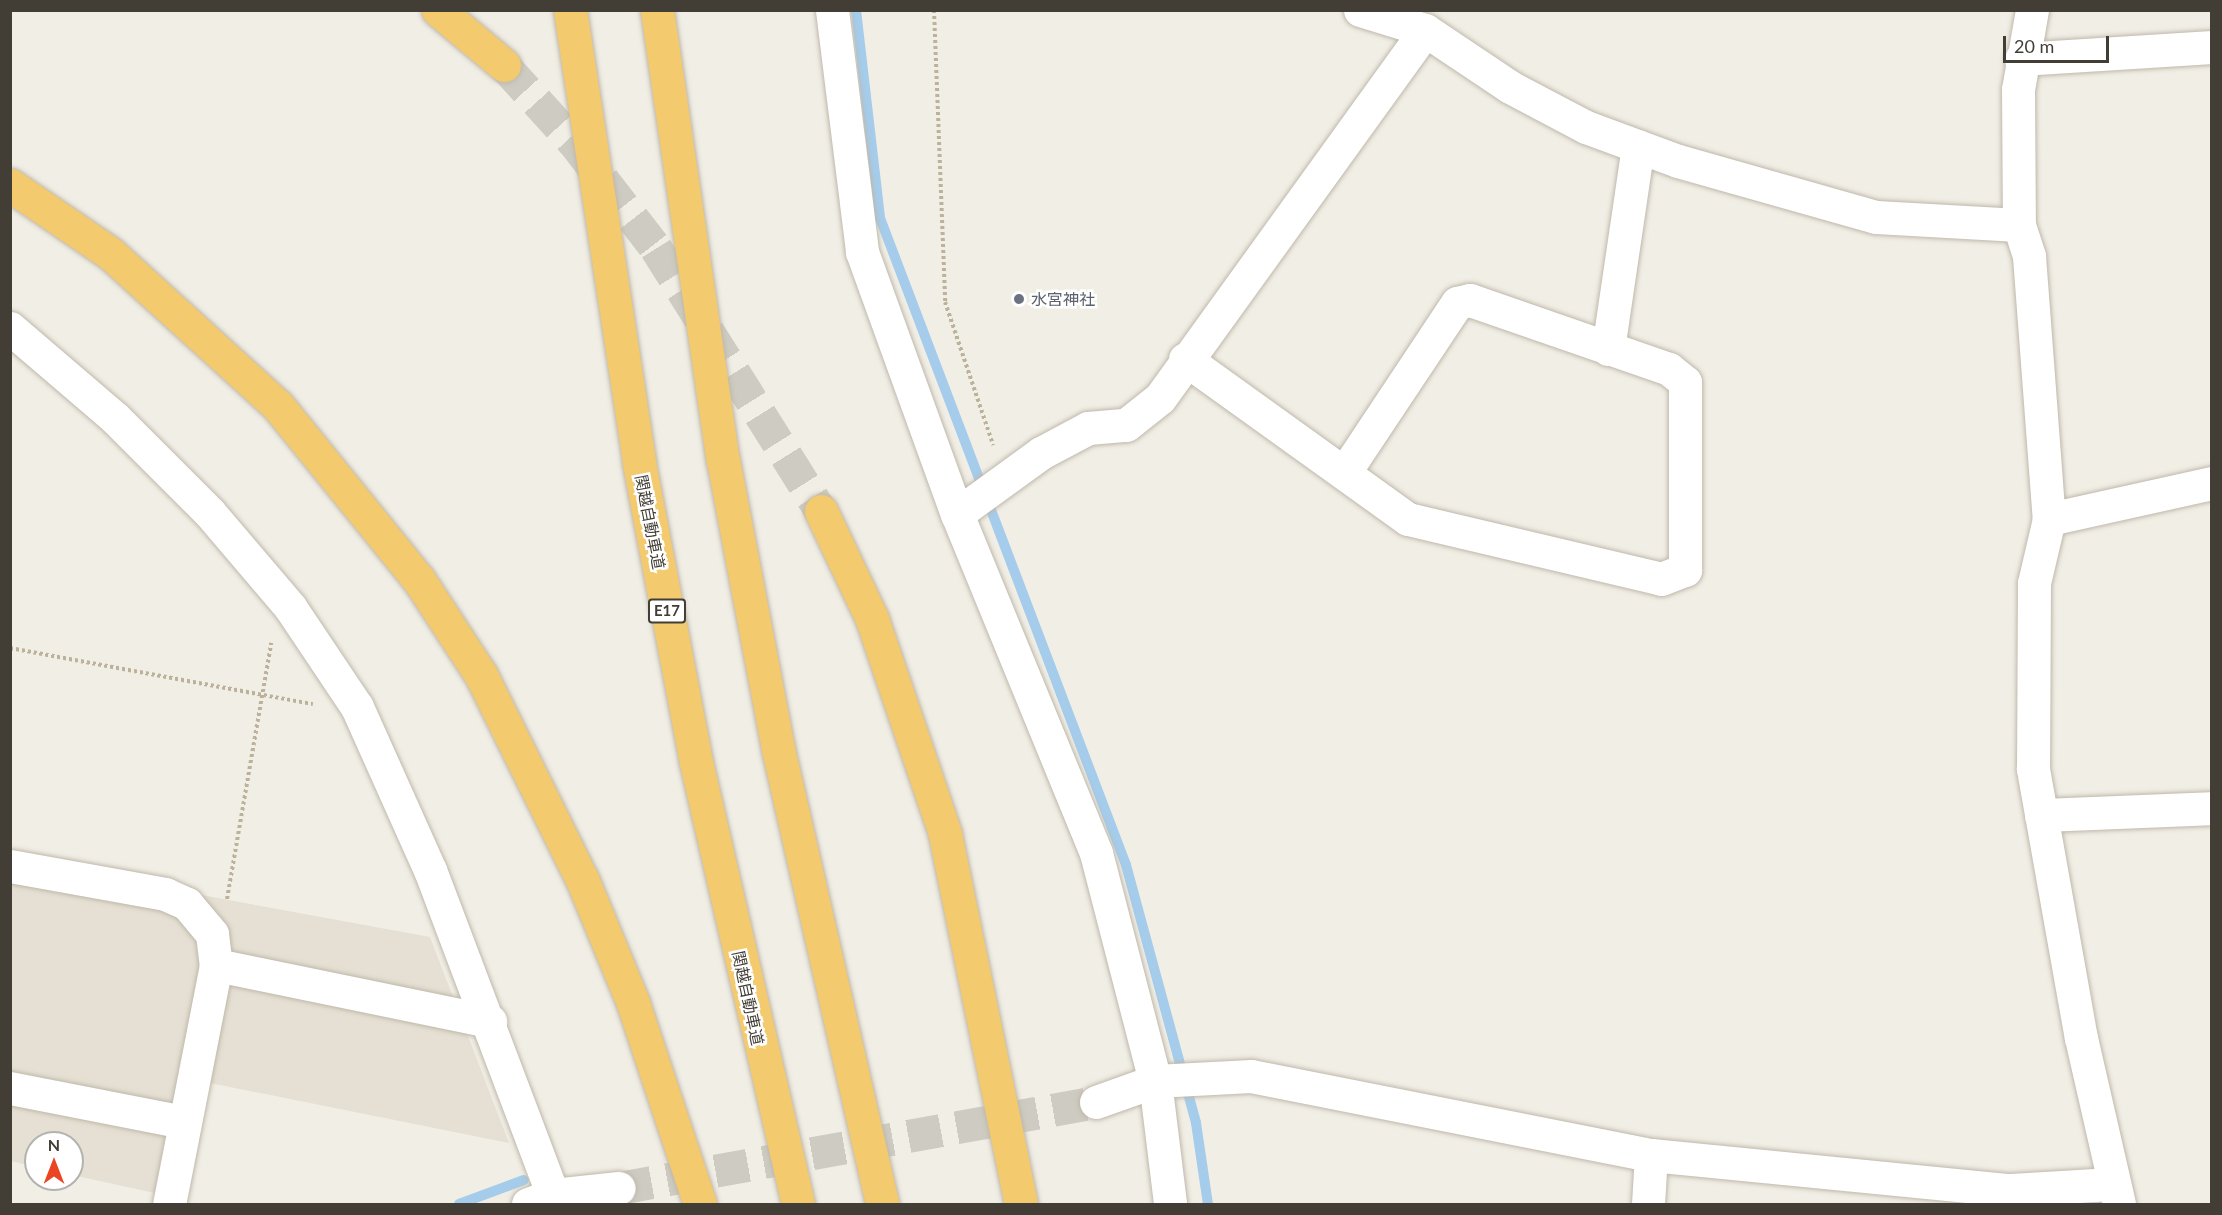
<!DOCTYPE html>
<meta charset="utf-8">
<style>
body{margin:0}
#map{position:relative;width:2222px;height:1215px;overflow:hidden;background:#f1eee5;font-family:Lato,"Noto Sans JP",sans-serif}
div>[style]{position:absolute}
.residential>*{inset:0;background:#e5e0d3}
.stream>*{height:10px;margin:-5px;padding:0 5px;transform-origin:5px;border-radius:5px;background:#a5ccea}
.minor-tunnel>*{height:33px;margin-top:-16.5px;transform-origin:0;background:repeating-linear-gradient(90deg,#cecbc2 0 33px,transparent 0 49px)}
.highway-tunnel>*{height:33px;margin-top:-16.5px;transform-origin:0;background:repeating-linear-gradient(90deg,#cecbc2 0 33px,transparent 0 49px)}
.path>*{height:4px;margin-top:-2px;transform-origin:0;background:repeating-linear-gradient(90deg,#bcb19b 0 3px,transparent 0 6px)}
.roads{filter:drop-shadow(0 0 2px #bfb8ab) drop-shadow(0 0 2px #bfb8ab)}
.minor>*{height:33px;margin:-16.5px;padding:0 16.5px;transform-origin:16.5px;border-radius:16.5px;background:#fff}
.highway>*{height:33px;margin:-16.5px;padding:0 16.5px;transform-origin:16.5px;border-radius:16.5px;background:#f3ca6e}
.dots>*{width:16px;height:16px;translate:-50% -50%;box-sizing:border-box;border:3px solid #fff;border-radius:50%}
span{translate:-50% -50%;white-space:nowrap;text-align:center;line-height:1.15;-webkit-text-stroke:5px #fff;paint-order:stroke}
.shield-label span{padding:2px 4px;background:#fff;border:2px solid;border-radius:4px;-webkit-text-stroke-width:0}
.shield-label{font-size:15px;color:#433e35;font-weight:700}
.worship-label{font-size:16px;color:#5b616d}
.left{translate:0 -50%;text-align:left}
.street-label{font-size:16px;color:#433e35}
.frame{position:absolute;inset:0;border:12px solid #433e35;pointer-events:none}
.north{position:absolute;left:24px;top:1131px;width:60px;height:60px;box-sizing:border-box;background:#fff;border:2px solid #b4b2ae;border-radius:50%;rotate:0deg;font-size:16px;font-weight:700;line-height:24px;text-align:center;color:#433e35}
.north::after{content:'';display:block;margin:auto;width:21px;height:27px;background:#ea4623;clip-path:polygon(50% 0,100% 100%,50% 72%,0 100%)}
.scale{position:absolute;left:2003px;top:36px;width:106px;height:27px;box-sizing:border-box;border:3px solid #433e35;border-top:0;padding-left:8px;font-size:18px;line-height:21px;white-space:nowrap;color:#433e35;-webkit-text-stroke:4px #fff;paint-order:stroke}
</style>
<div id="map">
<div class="residential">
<i style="clip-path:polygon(10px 860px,430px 937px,509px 1143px,185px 1078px,164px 1195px,72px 1175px,72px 1143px,36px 1143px,36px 1167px,11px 1161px)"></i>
</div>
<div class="stream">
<i style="left:856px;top:10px;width:209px;rotate:83.4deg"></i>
<i style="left:880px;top:218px;width:692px;rotate:69.18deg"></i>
<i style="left:1126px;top:865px;width:267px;rotate:74.8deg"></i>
<i style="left:1196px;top:1123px;width:82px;rotate:81.6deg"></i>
<i style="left:459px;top:1204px;width:69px;rotate:-20.3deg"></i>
</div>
<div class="minor-tunnel">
<i style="left:619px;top:1188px;width:485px;rotate:-10.2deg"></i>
</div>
<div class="highway-tunnel">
<i style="left:504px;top:65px;width:103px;rotate:47.8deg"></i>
<i style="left:573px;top:141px;width:135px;rotate:52.2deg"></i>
<i style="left:656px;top:248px;width:310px;rotate:57.9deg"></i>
</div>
<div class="path">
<i style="left:934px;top:10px;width:292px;rotate:87.8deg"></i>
<i style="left:945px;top:302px;width:151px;rotate:71.4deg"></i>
<i style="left:10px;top:648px;width:308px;rotate:10.5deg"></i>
<i style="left:227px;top:899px;width:260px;rotate:-80.2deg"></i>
</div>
<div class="roads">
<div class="minor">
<i style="left:832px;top:10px;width:244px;rotate:82.9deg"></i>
<i style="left:862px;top:252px;width:279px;rotate:70.1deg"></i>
<i style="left:957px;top:514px;width:366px;rotate:67.7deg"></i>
<i style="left:1096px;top:853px;width:236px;rotate:75.5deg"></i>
<i style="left:1155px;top:1081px;width:124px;rotate:83deg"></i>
<i style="left:1360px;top:10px;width:68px;rotate:17.1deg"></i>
<i style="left:1425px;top:30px;width:102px;rotate:33.8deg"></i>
<i style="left:1510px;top:87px;width:86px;rotate:27.8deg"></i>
<i style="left:1586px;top:127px;width:98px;rotate:20.3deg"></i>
<i style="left:1678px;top:161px;width:206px;rotate:15.8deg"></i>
<i style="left:1876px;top:217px;width:143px;rotate:3.2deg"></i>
<i style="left:2032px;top:10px;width:80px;rotate:100deg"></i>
<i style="left:2018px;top:89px;width:136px;rotate:89.6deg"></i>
<i style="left:2019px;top:225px;width:33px;rotate:72deg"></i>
<i style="left:2029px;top:256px;width:264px;rotate:85.7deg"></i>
<i style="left:2049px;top:519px;width:66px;rotate:103.2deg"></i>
<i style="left:2034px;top:583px;width:186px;rotate:90.3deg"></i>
<i style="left:2033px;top:769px;width:273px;rotate:79.9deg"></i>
<i style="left:2081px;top:1038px;width:170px;rotate:77.1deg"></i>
<i style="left:2021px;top:59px;width:191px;rotate:-3.6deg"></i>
<i style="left:10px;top:328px;width:138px;rotate:40.6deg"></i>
<i style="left:115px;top:418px;width:134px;rotate:45deg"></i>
<i style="left:210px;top:513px;width:123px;rotate:49.6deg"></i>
<i style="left:290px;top:607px;width:120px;rotate:56.2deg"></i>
<i style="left:357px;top:707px;width:179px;rotate:65.9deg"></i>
<i style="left:430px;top:870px;width:357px;rotate:69.3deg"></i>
<i style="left:1608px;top:349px;width:205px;rotate:-81.6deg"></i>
<i style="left:1185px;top:359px;width:274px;rotate:35.7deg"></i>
<i style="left:1408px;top:519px;width:260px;rotate:13.3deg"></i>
<i style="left:1661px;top:579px;width:26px;rotate:-21deg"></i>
<i style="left:1685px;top:570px;width:188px;rotate:-90deg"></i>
<i style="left:1685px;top:382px;width:21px;rotate:-141deg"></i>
<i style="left:1669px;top:369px;width:211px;rotate:-160.9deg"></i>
<i style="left:1470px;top:300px;width:13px;rotate:167deg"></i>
<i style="left:1457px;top:303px;width:201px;rotate:123.6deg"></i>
<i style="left:957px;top:514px;width:104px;rotate:-36deg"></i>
<i style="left:1041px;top:453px;width:53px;rotate:-28deg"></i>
<i style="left:1088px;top:428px;width:38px;rotate:-5deg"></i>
<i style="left:1126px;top:425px;width:43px;rotate:-38.5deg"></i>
<i style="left:1160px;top:398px;width:453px;rotate:-54.2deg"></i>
<i style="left:2049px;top:519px;width:167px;rotate:-12.5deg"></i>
<i style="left:2041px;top:815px;width:171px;rotate:-2.3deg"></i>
<i style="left:10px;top:866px;width:158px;rotate:10.2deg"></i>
<i style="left:165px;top:894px;width:24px;rotate:24deg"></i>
<i style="left:187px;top:904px;width:39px;rotate:50deg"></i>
<i style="left:212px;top:934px;width:31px;rotate:83deg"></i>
<i style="left:216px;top:965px;width:244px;rotate:101.1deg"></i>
<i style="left:216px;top:965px;width:280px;rotate:11.6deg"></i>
<i style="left:10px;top:1088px;width:176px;rotate:11.1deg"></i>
<i style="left:1096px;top:1102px;width:63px;rotate:-19.6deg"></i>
<i style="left:1155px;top:1081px;width:96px;rotate:-3deg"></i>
<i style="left:1251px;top:1076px;width:408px;rotate:11.2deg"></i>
<i style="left:1651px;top:1155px;width:362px;rotate:5.6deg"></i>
<i style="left:2011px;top:1190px;width:101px;rotate:-3.4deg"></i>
<i style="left:528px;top:1204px;width:27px;rotate:-20deg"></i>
<i style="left:553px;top:1195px;width:66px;rotate:-6.1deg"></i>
<i style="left:1648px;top:1204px;width:49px;rotate:-86.5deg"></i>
</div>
<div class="highway">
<i style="left:438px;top:10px;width:86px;rotate:39.8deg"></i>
<i style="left:570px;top:10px;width:458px;rotate:81.3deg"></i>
<i style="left:639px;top:463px;width:304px;rotate:79.2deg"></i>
<i style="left:696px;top:762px;width:454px;rotate:77deg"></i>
<i style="left:657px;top:10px;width:455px;rotate:81.7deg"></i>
<i style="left:723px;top:460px;width:294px;rotate:79.2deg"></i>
<i style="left:778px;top:749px;width:467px;rotate:77.1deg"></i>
<i style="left:10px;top:185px;width:122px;rotate:34.3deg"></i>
<i style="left:111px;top:254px;width:226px;rotate:42.3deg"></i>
<i style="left:278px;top:406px;width:224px;rotate:51deg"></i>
<i style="left:419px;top:580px;width:113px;rotate:56.9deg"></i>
<i style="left:481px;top:675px;width:228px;rotate:63.7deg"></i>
<i style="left:582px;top:879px;width:134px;rotate:67.6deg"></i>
<i style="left:633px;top:1003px;width:212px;rotate:71.6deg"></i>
<i style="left:821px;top:511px;width:119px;rotate:64.7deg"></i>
<i style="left:872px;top:619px;width:227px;rotate:71.2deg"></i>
<i style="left:945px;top:834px;width:378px;rotate:78.4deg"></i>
</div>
</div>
<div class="dots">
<i style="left:1019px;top:299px;background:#6b7280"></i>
</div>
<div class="shield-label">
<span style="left:667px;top:611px">E17</span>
</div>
<div class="worship-label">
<span class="left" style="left:1031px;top:299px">水宮神社</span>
</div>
<div class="street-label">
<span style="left:650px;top:522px;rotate:79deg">関越自動車道</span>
<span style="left:748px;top:998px;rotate:78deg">関越自動車道</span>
</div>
<div class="frame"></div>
<div class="north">N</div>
<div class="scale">20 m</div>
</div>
